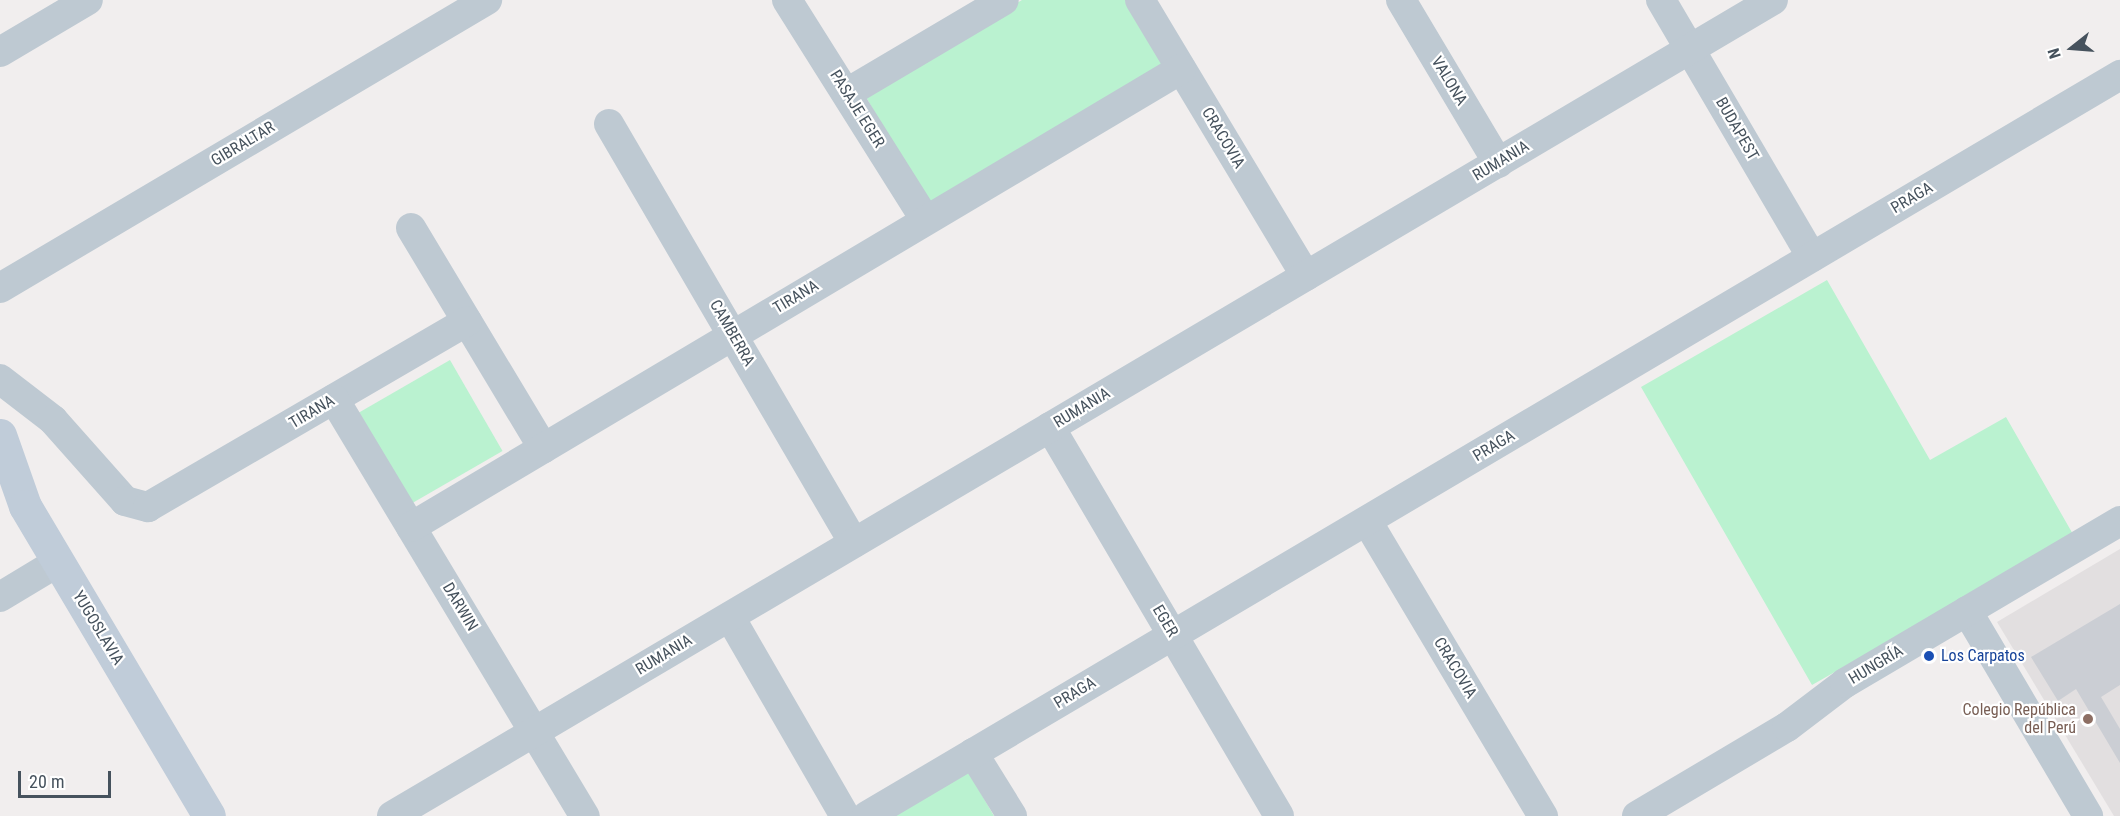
<!DOCTYPE html>
<meta charset="utf-8">
<style>
body{margin:0}
#map{position:relative;width:2120px;height:816px;overflow:hidden;background:#f1eeee;font-family:"Roboto Condensed",sans-serif}
div>[style]{position:absolute}
.education>*{inset:0;background:#e2dfe0}
.green>*{inset:0;background:#baf2d0;transform-origin:0 0}
.building>*{inset:0;background:#cbced4}
.street>*{height:30px;margin:-15px;padding:0 15px;transform-origin:15px;border-radius:15px;background:#bec9d2}
.secondary>*{height:33px;margin:-16.5px;padding:0 16.5px;transform-origin:16.5px;border-radius:16.5px;background:#c0ccd9}
.dots>*{width:16px;height:16px;translate:-50% -50%;box-sizing:border-box;border:3px solid #fff;border-radius:50%}
span{translate:-50% -50%;white-space:nowrap;text-align:center;line-height:1.15;-webkit-text-stroke:4.5px #fff;paint-order:stroke}
.street-label{font-size:16px;color:#46525d}
.transit-label{font-size:16px;color:#164399}
.left{translate:0 -50%;text-align:left}
.education-label{font-size:16px;color:#785e54}
.right{translate:-100% -50%;text-align:right}
.north{position:absolute;left:2042px;top:18px;width:60px;height:60px;-webkit-text-stroke:4px #fff;paint-order:stroke;rotate:253deg;font-size:16px;font-weight:700;line-height:24px;text-align:center;color:#46525d}
.north::after{content:'';display:block;margin:auto;width:21px;height:27px;background:#46525d;clip-path:polygon(50% 0,100% 100%,50% 72%,0 100%)}
.scale{position:absolute;left:18px;top:771px;width:93px;height:27px;box-sizing:border-box;border:3px solid #46525d;border-top:0;padding-left:8px;font-size:18px;line-height:21px;white-space:nowrap;color:#46525d;-webkit-text-stroke:4px #fff;paint-order:stroke}
</style>
<div id="map">
<div class="education">
<i style="clip-path:polygon(2120px 549px,2120px 816px,2114px 816px,1997px 622px)"></i>
</div>
<div class="green">
<i style="clip-path:polygon(1022px 0,1125px 0,1164px 67px,928px 204px,863px 92px)"></i>
<i style="clip-path:polygon(1827px 280px,1930px 460px,2006px 417px,2074px 536px,1812px 685px,1641px 387px)"></i>
<i style="left:450px;top:360px;width:105px;height:108px;rotate:60deg"></i>
<i style="clip-path:polygon(968px 771px,994px 816px,890px 816px)"></i>
</div>
<div class="building">
<i style="clip-path:polygon(2120px 604px,2120px 685px,2101px 697px,2120px 729px,2120px 763px,2076px 689px,2058px 701px,2031px 657px)"></i>
</div>
<div class="street">
<i style="left:787px;top:0;width:259px;rotate:57.8deg"></i>
<i style="left:1140px;top:0;width:322px;rotate:59deg"></i>
<i style="left:1401px;top:0;width:190px;rotate:59.2deg"></i>
<i style="left:1661px;top:0;width:298px;rotate:59.6deg"></i>
<i style="left:0;top:52px;width:102px;rotate:-30.6deg"></i>
<i style="left:847px;top:93px;width:182px;rotate:-30.6deg"></i>
<i style="left:609px;top:124px;width:485px;rotate:59.7deg"></i>
<i style="left:411px;top:228px;width:257px;rotate:59deg"></i>
<i style="left:0;top:288px;width:566px;rotate:-30.6deg"></i>
<i style="left:0;top:379px;width:67px;rotate:37.7deg"></i>
<i style="left:53px;top:420px;width:108px;rotate:48.4deg"></i>
<i style="left:125px;top:501px;width:24px;rotate:15deg"></i>
<i style="left:148px;top:507px;width:369px;rotate:-30.2deg"></i>
<i style="left:334px;top:399px;width:487px;rotate:59deg"></i>
<i style="left:1050px;top:427px;width:451px;rotate:59.5deg"></i>
<i style="left:1367px;top:521px;width:344px;rotate:59.2deg"></i>
<i style="left:411px;top:527px;width:896px;rotate:-30.74deg"></i>
<i style="left:0;top:597px;width:68px;rotate:-31.1deg"></i>
<i style="left:1967px;top:611px;width:238px;rotate:59.4deg"></i>
<i style="left:730px;top:617px;width:230px;rotate:60deg"></i>
<i style="left:973px;top:753px;width:74px;rotate:58.2deg"></i>
<i style="left:392px;top:816px;width:1604px;rotate:-30.58deg"></i>
<i style="left:867px;top:816px;width:1456px;rotate:-30.6deg"></i>
<i style="left:1637px;top:816px;width:174px;rotate:-30.7deg"></i>
<i style="left:1787px;top:727px;width:73px;rotate:-37.2deg"></i>
<i style="left:1845px;top:683px;width:319px;rotate:-30.5deg"></i>
</div>
<div class="secondary">
<i style="left:0;top:435px;width:75px;rotate:70.6deg"></i>
<i style="left:25px;top:506px;width:360px;rotate:59.3deg"></i>
</div>
<div class="dots">
<i style="left:1929px;top:656px;background:#1a4fb4"></i>
<i style="left:2088px;top:719px;background:#8d6e63"></i>
</div>
<div class="street-label">
<span style="left:1449px;top:81px;rotate:59deg">VALONA</span>
<span style="left:857px;top:109px;rotate:58deg">PASAJE EGER</span>
<span style="left:1737px;top:129px;rotate:60deg">BUDAPEST</span>
<span style="left:1223px;top:138px;rotate:59deg">CRACOVIA</span>
<span style="left:243px;top:144px;rotate:-31deg">GIBRALTAR</span>
<span style="left:1501px;top:161px;rotate:-31deg">RUMANIA</span>
<span style="left:1912px;top:198px;rotate:-31deg">PRAGA</span>
<span style="left:796px;top:297px;rotate:-31deg">TIRANA</span>
<span style="left:732px;top:333px;rotate:60deg">CAMBERRA</span>
<span style="left:1082px;top:408px;rotate:-31deg">RUMANIA</span>
<span style="left:312px;top:412px;rotate:-31deg">TIRANA</span>
<span style="left:1494px;top:446px;rotate:-31deg">PRAGA</span>
<span style="left:460px;top:607px;rotate:59deg">DARWIN</span>
<span style="left:1165px;top:621px;rotate:59deg">EGER</span>
<span style="left:98px;top:628px;rotate:59deg">YUGOSLAVIA</span>
<span style="left:664px;top:655px;rotate:-31deg">RUMANIA</span>
<span style="left:1876px;top:665px;rotate:-31deg">HUNGRÍA</span>
<span style="left:1455px;top:668px;rotate:59deg">CRACOVIA</span>
<span style="left:1075px;top:693px;rotate:-31deg">PRAGA</span>
</div>
<div class="transit-label">
<span class="left" style="left:1941px;top:656px">Los Carpatos</span>
</div>
<div class="education-label">
<span class="right" style="left:2076px;top:719px">Colegio República<br>del Perú</span>
</div>
<div class="north">N</div>
<div class="scale">20 m</div>
</div>
